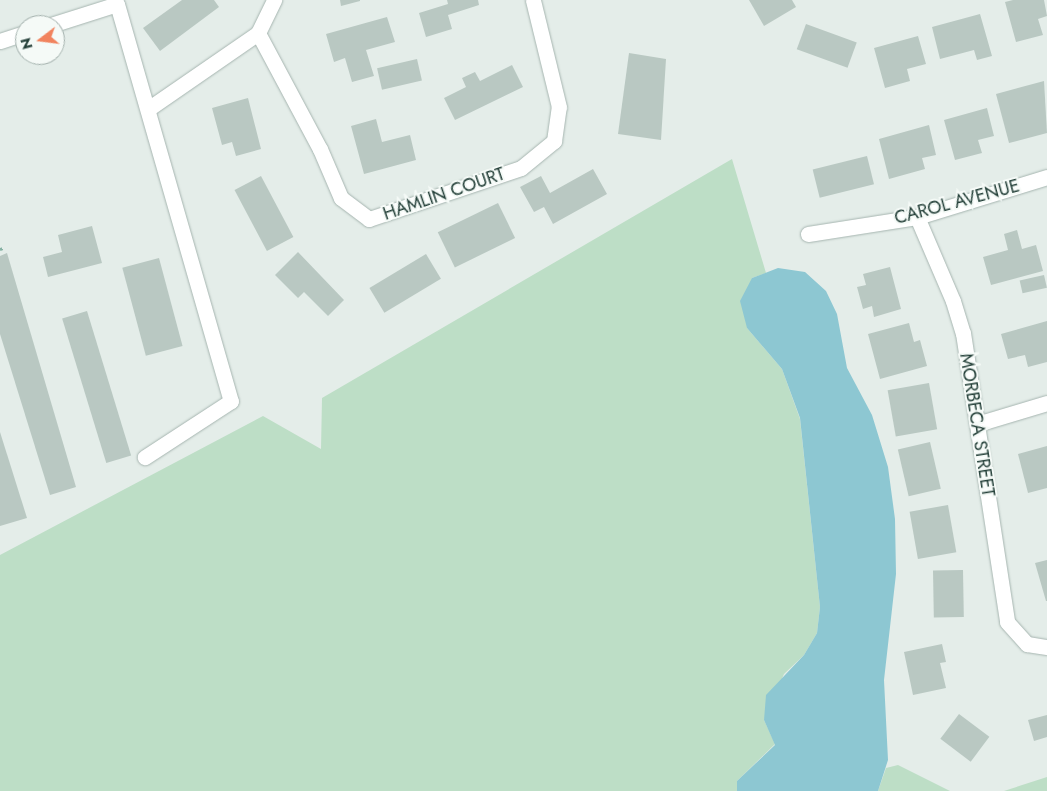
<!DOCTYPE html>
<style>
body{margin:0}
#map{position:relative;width:1047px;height:791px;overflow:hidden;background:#e4ede9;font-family:Jost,sans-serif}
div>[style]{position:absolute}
.green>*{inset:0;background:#bddec6}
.water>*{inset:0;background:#8dc7d2}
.building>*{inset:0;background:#b9c8c2;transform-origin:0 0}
.path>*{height:3px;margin-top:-1.5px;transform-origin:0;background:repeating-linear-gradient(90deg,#85b1a3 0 2.5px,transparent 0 6.5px)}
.roads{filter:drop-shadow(0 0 1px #a6b5b0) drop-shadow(0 0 1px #a6b5b0)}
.minor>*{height:15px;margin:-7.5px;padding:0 7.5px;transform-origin:7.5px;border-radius:7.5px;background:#fff}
span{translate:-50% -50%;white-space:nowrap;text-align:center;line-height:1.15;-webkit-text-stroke:4px #f5faf7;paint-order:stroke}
.street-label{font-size:18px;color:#233f38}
.north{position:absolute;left:15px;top:15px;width:50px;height:50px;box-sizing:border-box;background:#f5faf7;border:1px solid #a1afab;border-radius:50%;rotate:255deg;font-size:14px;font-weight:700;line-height:20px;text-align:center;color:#233f38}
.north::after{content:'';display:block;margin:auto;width:18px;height:22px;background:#f1835e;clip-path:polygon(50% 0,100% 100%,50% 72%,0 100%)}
</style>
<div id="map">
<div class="green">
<i style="clip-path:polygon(732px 159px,766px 273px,752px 278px,747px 328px,782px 369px,800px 419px,820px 607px,817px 633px,804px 655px,784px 674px,764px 720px,775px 744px,737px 781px,737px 791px,0 791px,0 555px,263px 416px,321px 449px,322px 398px)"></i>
<i style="clip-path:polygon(898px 765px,950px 791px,878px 791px,886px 768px)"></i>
<i style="clip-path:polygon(1047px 777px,1047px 791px,1004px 791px)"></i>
</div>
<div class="water">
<i style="clip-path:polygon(778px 268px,805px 272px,826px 291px,837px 314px,847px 368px,872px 415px,888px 467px,895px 519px,896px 574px,884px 680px,888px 760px,878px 791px,737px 791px,737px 781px,775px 745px,764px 720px,766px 695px,804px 655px,817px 633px,820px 607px,800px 418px,782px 369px,747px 328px,740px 301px,752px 278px)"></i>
</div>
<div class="building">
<i style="clip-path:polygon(182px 0,214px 0,219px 7px,160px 51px,143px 28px)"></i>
<i style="clip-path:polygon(340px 0,360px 0,360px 1px,341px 6px)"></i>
<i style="clip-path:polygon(447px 0,478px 0,479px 5px,448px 15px,452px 29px,426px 37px,419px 13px,448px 4px)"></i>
<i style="clip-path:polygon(749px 0,792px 0,796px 7px,764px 26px)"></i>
<i style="clip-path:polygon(1013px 0,1044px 0,1047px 16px,1038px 19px,1043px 35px,1016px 42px,1005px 2px)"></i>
<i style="clip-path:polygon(980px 14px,992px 56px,977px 60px,974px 50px,940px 59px,932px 27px)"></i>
<i style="clip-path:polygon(387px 17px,395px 42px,366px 50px,374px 76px,352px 82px,345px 58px,334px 62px,326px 34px)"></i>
<i style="left:806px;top:24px;width:54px;height:27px;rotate:20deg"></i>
<i style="clip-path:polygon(918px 36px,926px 64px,907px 69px,910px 81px,885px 88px,874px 48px)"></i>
<i style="clip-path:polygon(629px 53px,666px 59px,661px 140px,618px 134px)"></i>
<i style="left:417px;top:59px;width:22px;height:41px;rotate:77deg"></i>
<i style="clip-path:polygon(512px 65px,523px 87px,455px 120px,444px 98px,466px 87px,462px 78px,475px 72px,480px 81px)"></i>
<i style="clip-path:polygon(1044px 81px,1047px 133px,1009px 143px,996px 94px)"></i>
<i style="clip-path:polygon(248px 98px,261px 149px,236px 156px,232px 142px,222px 145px,212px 108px)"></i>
<i style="clip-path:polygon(987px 108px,994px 136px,978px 140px,982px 153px,955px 160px,944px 120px)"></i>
<i style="clip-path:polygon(376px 119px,382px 142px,410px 135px,416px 160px,364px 174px,351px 126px)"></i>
<i style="clip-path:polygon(929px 125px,936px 155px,922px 158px,925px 169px,889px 179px,879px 139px)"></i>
<i style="left:867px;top:156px;width:29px;height:56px;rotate:76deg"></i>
<i style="clip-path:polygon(593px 169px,607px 194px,553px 224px,544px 207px,534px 212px,520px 187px,541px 176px,550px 193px)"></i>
<i style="left:261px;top:176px;width:69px;height:30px;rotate:62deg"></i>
<i style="left:498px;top:203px;width:39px;height:67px;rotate:64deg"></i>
<i style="clip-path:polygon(92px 226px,102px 263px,48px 277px,43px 257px,62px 252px,58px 235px)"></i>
<i style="clip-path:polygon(1017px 230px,1022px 249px,1036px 245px,1043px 271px,991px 285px,983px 257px,1008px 250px,1004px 234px)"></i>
<i style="clip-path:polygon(298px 252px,344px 300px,328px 316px,304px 292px,298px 298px,275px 275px)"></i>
<i style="clip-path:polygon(7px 253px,76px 487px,50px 495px,0 334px,0 256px)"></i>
<i style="left:426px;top:254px;width:29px;height:66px;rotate:59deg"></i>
<i style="left:159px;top:258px;width:91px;height:38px;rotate:75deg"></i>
<i style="clip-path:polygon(890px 267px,901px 309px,874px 317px,872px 306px,863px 309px,857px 287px,866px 285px,863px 274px)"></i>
<i style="left:1044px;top:275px;width:13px;height:25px;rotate:77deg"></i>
<i style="left:87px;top:311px;width:151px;height:26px;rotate:73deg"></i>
<i style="clip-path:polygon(1047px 321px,1047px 362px,1028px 367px,1025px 355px,1008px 359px,1001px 334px)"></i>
<i style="clip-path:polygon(909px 323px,914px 342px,920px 340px,927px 366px,880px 379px,868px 334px)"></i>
<i style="left:929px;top:383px;width:47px;height:42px;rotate:80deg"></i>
<i style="clip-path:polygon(0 432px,27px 518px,0 526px)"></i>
<i style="left:930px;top:442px;width:48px;height:33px;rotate:77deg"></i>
<i style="clip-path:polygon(1047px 446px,1047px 488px,1028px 493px,1018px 454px)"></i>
<i style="left:948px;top:505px;width:48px;height:39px;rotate:80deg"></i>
<i style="clip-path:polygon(1047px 560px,1047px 601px,1046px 601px,1035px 563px)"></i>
<i style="left:963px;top:570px;width:47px;height:30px;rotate:89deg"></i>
<i style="clip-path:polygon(942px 644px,946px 662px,940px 663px,946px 688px,913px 695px,904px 652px)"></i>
<i style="left:959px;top:714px;width:38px;height:31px;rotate:37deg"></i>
<i style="clip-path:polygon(1047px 715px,1047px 737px,1034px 741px,1028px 720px)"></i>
</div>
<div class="path">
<i style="left:0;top:249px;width:3px;rotate:-18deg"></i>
</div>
<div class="roads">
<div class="minor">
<i style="left:51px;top:25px;width:69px;rotate:-17.7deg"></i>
<i style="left:117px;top:4px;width:413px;rotate:74deg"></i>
<i style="left:231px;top:401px;width:103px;rotate:146.9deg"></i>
<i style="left:258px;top:33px;width:132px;rotate:61.9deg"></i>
<i style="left:320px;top:149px;width:53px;rotate:66.8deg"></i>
<i style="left:341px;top:198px;width:35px;rotate:37deg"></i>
<i style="left:369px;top:219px;width:160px;rotate:-18.5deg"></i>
<i style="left:521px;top:168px;width:43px;rotate:-39.3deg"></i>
<i style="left:554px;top:141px;width:34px;rotate:-82deg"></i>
<i style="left:559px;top:107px;width:110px;rotate:-103.7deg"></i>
<i style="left:0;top:41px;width:26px;rotate:-18deg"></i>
<i style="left:148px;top:109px;width:134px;rotate:-34.6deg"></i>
<i style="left:258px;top:33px;width:37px;rotate:-64deg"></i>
<i style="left:917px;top:217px;width:91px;rotate:66.8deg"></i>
<i style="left:953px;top:301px;width:34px;rotate:73deg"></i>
<i style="left:963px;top:333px;width:292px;rotate:81.3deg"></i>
<i style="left:1007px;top:622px;width:30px;rotate:48deg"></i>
<i style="left:1027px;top:644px;width:20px;rotate:9deg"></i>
<i style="left:808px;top:234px;width:110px;rotate:-8.9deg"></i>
<i style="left:917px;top:217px;width:136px;rotate:-17.1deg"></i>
<i style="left:977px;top:424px;width:73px;rotate:-16.7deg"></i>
</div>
</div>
<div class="street-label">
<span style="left:444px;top:194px;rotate:-19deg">HAMLIN COURT</span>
<span style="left:957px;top:202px;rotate:-15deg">CAROL AVENUE</span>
<span style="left:977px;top:425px;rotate:81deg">MORBECA STREET</span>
</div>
<div class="north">N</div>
</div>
